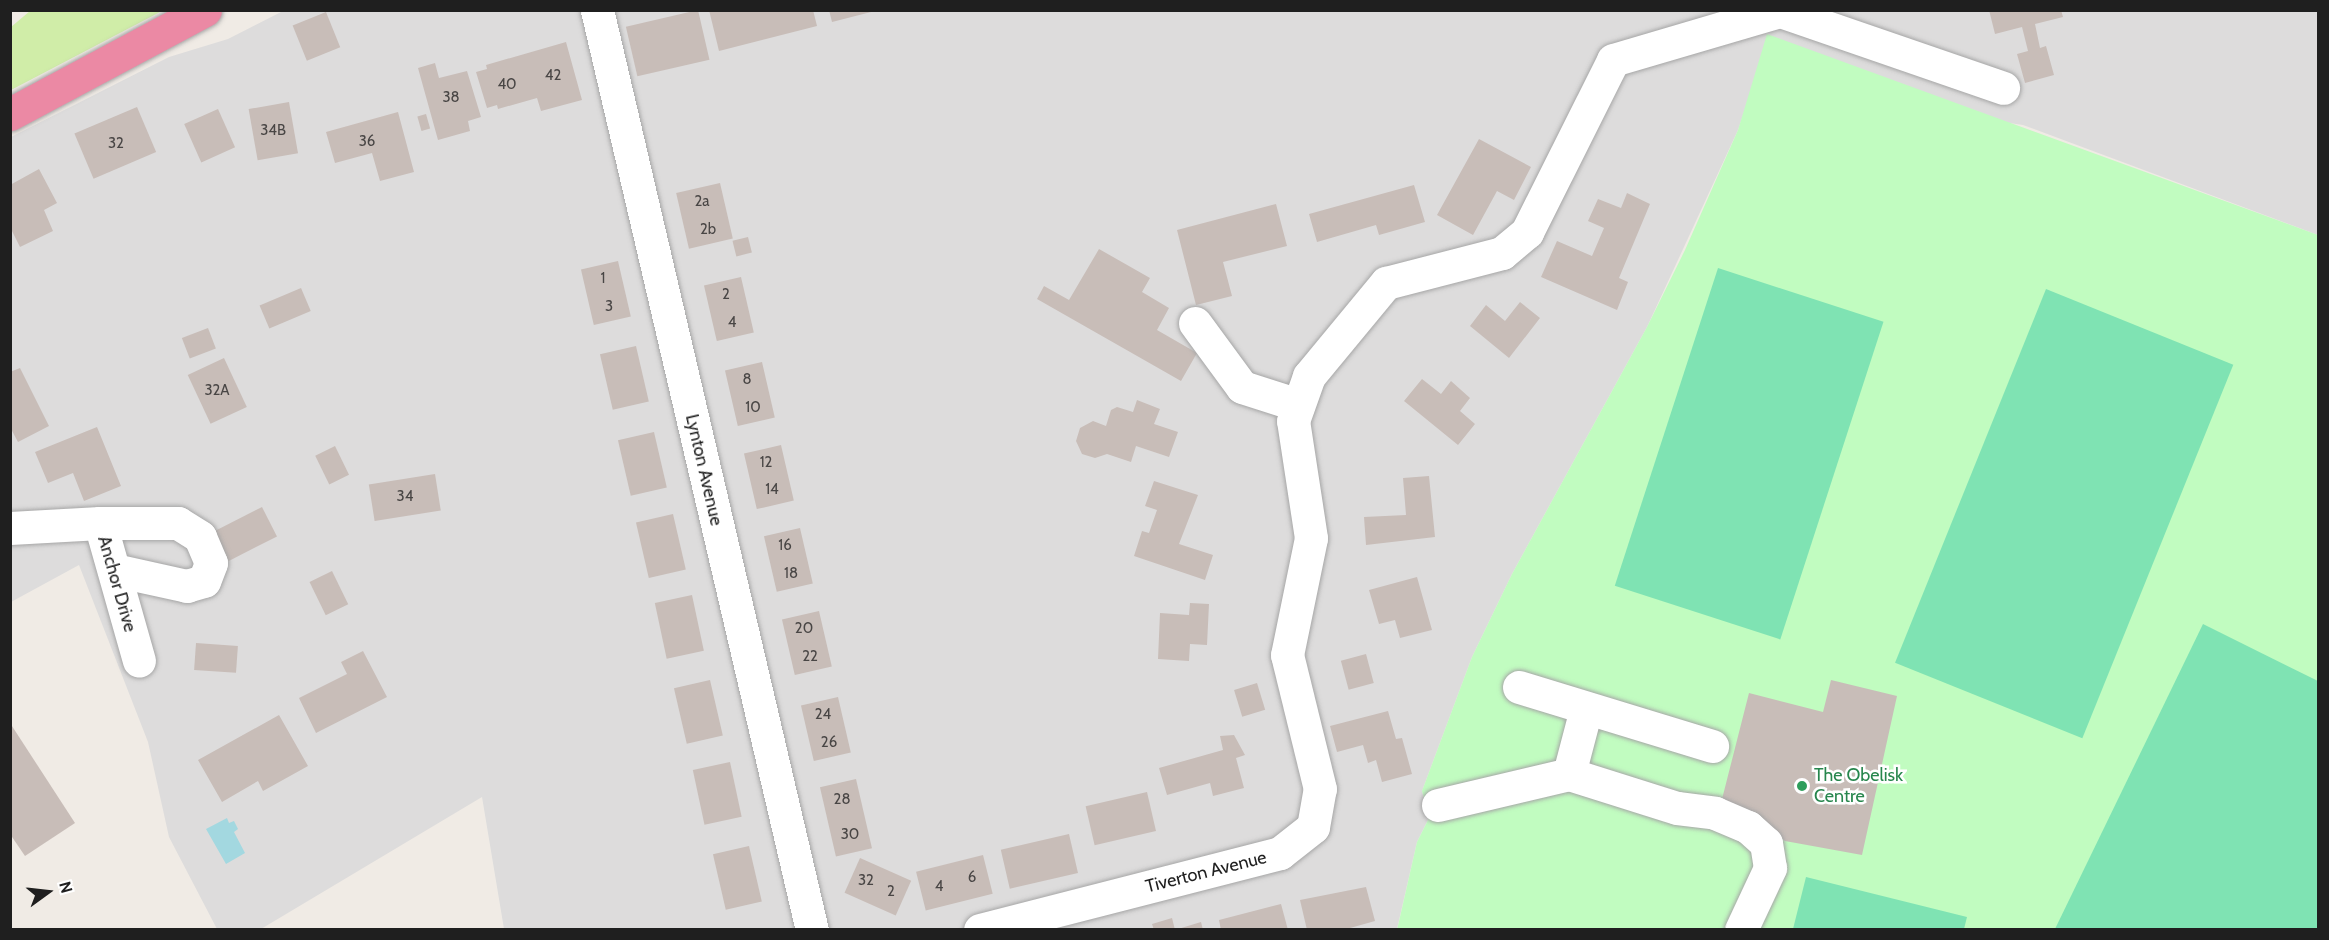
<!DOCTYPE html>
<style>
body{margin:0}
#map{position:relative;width:2329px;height:940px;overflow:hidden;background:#f0ebe5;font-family:Cabin,sans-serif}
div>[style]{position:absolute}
.residential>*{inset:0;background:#dddcdc}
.grass>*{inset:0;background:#d0eda8}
.park>*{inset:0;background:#c1fcc0}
.pitch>*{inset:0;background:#7fe3b3;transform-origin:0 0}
.water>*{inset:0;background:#a3d8e0}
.building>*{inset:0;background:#c8bdb8;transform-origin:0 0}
.roads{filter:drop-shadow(0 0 2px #a6a6a6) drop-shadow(0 0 2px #a6a6a6)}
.minor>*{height:33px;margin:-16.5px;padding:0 16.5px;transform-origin:16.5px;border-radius:16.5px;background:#fff}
.highway>*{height:33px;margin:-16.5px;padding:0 16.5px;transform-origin:16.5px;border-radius:16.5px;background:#eb89a4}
.dots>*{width:16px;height:16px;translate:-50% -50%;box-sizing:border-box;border:3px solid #fff;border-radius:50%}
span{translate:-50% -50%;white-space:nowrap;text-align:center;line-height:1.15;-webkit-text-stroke:5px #fff;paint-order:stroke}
.number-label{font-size:15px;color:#494645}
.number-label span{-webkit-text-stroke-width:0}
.street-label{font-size:18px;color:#1f1f1f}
.leisure-label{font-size:18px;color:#27864d}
.left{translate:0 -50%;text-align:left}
.frame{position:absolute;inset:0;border:12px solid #1f1f1f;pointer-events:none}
.north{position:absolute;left:18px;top:862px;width:60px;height:60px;-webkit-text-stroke:4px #fff;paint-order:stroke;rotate:75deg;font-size:16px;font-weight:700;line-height:24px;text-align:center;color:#1f1f1f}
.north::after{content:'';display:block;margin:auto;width:21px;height:27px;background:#1f1f1f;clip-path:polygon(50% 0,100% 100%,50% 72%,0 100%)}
</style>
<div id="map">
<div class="residential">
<i style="clip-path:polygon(283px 11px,2318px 11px,2318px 235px,2023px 125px,1753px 85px,1738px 130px,1647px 327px,1512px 574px,1472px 657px,1422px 791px,1429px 818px,1417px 842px,1397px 929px,504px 929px,482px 797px,261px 929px,217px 929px,169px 837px,148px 742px,79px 565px,11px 602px,11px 137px,169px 57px,228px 39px)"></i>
</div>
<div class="grass">
<i style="clip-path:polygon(30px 11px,30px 10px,162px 11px,11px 90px,11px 27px)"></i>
</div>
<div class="park">
<i style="clip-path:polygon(1767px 34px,2318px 235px,2318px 929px,1397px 930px,1417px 842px,1429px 818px,1422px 791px,1472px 657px,1512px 574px,1647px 327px,1685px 250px,1738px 130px)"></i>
</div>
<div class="pitch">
<i style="left:1718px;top:268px;width:174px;height:334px;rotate:18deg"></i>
<i style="left:2046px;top:289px;width:202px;height:403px;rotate:22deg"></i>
<i style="clip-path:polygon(2203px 624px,2318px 681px,2318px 929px,2055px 929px)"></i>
<i style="clip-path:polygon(1806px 877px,1967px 917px,1964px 929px,1793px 929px)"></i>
</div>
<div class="water">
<i style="clip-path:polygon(227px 818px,229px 823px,234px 821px,238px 829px,234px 832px,245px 853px,226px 864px,206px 829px)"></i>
</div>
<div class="building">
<i style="left:698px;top:10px;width:51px;height:74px;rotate:77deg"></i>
<i style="clip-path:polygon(709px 10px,813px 10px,817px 26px,719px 51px)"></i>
<i style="clip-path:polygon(829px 10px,875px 10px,875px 11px,832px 22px)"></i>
<i style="clip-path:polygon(1989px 10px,2061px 10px,2063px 17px,2035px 24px,2040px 48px,2046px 46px,2054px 75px,2025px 83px,2017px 54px,2028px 51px,2022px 27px,1995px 34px)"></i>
<i style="left:326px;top:12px;width:38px;height:36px;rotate:68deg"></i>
<i style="clip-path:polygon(566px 42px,582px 100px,541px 111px,537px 98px,498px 109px,497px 105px,487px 108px,476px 72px,487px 69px,486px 65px)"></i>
<i style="clip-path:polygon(435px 63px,439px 78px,467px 71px,481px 117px,468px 121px,470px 131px,438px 140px,418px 68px)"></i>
<i style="left:289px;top:102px;width:52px;height:41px;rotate:80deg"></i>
<i style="left:137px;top:107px;width:49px;height:68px;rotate:67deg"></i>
<i style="left:218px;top:109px;width:42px;height:37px;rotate:66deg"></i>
<i style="clip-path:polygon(398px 112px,414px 172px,380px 181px,372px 153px,335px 163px,326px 132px)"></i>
<i style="left:426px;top:114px;width:15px;height:9px;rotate:74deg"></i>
<i style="clip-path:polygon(1479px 139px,1531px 167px,1514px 200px,1497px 191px,1473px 235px,1437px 215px)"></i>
<i style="clip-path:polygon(39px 169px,57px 203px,44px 210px,53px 231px,20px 247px,10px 227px,10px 185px)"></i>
<i style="left:720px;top:183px;width:57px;height:45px;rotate:77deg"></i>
<i style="clip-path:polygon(1414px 185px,1425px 222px,1379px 235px,1376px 225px,1317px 242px,1309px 214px)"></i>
<i style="clip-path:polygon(1627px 193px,1650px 204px,1619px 278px,1628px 282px,1617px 310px,1541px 277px,1557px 241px,1592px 256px,1604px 228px,1588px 221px,1598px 199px,1621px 208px)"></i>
<i style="clip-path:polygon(1276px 204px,1287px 246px,1223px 262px,1232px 296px,1196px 305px,1177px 230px)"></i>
<i style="left:748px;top:237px;width:16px;height:16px;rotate:76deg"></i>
<i style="clip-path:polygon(1099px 249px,1150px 278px,1142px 292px,1169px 308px,1157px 330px,1197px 353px,1181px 381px,1037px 299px,1044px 286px,1069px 300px)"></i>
<i style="left:618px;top:261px;width:57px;height:38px;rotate:77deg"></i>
<i style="left:741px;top:277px;width:57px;height:38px;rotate:77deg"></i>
<i style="left:301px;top:288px;width:25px;height:45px;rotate:67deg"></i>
<i style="clip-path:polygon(1520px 302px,1540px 318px,1509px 358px,1470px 326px,1486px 305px,1505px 321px)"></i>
<i style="left:208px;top:328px;width:22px;height:28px;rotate:69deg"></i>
<i style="left:636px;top:346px;width:57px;height:37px;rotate:77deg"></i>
<i style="left:224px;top:358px;width:54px;height:40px;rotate:65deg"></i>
<i style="left:762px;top:362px;width:57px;height:38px;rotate:77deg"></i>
<i style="clip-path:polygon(20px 368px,49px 426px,18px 442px,10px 427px,10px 372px)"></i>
<i style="clip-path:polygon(1422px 379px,1441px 394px,1451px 381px,1470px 398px,1460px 411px,1475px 424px,1458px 445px,1404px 401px)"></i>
<i style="clip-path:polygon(1137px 400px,1160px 409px,1154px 424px,1178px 432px,1169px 457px,1136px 446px,1131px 462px,1107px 454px,1095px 458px,1082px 454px,1076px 441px,1080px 428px,1093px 421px,1106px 426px,1111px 410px,1117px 407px,1133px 412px)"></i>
<i style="clip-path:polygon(97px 427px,121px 486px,84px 501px,73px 473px,48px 483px,35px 452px)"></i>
<i style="left:654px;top:432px;width:57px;height:37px;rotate:77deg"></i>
<i style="left:781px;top:445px;width:57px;height:38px;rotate:77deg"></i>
<i style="left:335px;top:446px;width:32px;height:22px;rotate:64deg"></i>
<i style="left:435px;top:474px;width:37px;height:67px;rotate:81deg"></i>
<i style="clip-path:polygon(1429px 476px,1435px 537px,1366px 545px,1364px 517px,1406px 515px,1403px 478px)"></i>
<i style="clip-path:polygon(1154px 481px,1198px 495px,1179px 544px,1213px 555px,1205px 580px,1134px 556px,1142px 531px,1149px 533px,1157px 510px,1145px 506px)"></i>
<i style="left:262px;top:507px;width:33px;height:59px;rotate:63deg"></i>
<i style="left:673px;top:514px;width:57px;height:38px;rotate:77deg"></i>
<i style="left:800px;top:528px;width:57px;height:37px;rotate:77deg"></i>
<i style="left:332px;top:571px;width:37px;height:25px;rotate:64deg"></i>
<i style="clip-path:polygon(1417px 577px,1432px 630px,1400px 638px,1395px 620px,1379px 624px,1369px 590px)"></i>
<i style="left:692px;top:595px;width:57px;height:38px;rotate:78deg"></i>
<i style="clip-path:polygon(1190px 603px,1209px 604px,1207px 645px,1190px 644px,1189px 661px,1158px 659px,1160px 613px,1189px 615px)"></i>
<i style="left:819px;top:611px;width:57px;height:38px;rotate:77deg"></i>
<i style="left:196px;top:643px;width:42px;height:27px;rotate:4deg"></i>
<i style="clip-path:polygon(363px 651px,387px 697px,316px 733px,299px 698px,347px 674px,341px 662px)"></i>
<i style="left:1366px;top:654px;width:30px;height:26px;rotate:75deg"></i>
<i style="left:710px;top:680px;width:57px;height:37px;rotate:77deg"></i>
<i style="clip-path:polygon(1831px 680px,1897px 696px,1862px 855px,1785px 841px,1752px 818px,1720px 807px,1749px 693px,1823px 712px)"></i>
<i style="left:1257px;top:683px;width:28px;height:24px;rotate:73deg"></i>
<i style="left:838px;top:697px;width:57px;height:38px;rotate:77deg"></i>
<i style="clip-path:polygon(1388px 711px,1396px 739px,1402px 738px,1412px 774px,1382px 782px,1376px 760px,1368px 763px,1363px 745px,1337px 752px,1330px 726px)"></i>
<i style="clip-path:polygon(279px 715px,308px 766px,263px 791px,258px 781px,222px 802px,198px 760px)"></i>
<i style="clip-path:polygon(10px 723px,75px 823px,25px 856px,10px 834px)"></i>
<i style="clip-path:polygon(1234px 735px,1245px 755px,1236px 758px,1244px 788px,1213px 796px,1210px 783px,1167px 795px,1159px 768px,1223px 750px,1220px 736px)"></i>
<i style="left:730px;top:762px;width:56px;height:38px;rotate:78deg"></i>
<i style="left:856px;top:779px;width:71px;height:37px;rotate:77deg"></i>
<i style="left:1147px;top:792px;width:40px;height:63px;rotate:77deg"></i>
<i style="left:1069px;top:834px;width:40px;height:70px;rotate:77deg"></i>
<i style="left:749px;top:846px;width:57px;height:37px;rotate:77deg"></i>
<i style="left:983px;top:855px;width:40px;height:69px;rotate:76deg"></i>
<i style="left:860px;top:858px;width:56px;height:38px;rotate:24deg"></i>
<i style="clip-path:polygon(1366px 887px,1375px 921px,1343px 930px,1307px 930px,1300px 900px)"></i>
<i style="clip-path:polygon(1281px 904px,1288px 930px,1221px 930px,1219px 920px)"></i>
<i style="clip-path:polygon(1172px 918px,1175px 930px,1154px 930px,1152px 924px)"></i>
<i style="clip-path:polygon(1201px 922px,1203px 930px,1178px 930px,1178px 929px)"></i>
</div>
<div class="roads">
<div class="minor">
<i style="left:597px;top:10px;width:945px;rotate:76.85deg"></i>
<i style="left:1195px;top:323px;width:79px;rotate:53.7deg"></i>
<i style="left:1242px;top:387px;width:59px;rotate:17.8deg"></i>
<i style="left:100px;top:523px;width:78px"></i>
<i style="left:178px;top:523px;width:26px;rotate:32deg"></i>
<i style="left:200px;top:537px;width:28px;rotate:67deg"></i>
<i style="left:211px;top:563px;width:19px;rotate:111deg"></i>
<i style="left:204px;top:581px;width:18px;rotate:164deg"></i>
<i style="left:187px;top:586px;width:75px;rotate:-167.6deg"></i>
<i style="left:10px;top:528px;width:90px;rotate:-3.2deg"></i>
<i style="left:100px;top:523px;width:143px;rotate:74.2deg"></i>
<i style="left:1519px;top:687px;width:202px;rotate:17deg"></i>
<i style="left:1586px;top:709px;width:67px;rotate:104.7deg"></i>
<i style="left:1569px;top:774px;width:113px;rotate:17.5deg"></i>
<i style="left:1677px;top:808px;width:38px;rotate:7deg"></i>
<i style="left:1715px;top:813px;width:36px;rotate:23deg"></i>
<i style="left:1748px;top:827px;width:24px;rotate:42deg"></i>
<i style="left:1766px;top:843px;width:25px;rotate:81deg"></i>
<i style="left:1770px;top:868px;width:68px;rotate:115.1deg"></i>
<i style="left:1438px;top:805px;width:135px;rotate:-13.3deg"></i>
<i style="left:980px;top:930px;width:310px;rotate:-14.4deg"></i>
<i style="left:1280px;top:853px;width:42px;rotate:-38.2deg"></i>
<i style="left:1313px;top:827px;width:39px;rotate:-80deg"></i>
<i style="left:1320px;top:789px;width:138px;rotate:-103.8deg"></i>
<i style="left:1287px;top:655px;width:119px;rotate:-78.4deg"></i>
<i style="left:1311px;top:538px;width:118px;rotate:-98.7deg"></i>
<i style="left:1293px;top:421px;width:48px;rotate:-70.4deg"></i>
<i style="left:1309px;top:376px;width:121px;rotate:-50.4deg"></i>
<i style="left:1386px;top:283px;width:120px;rotate:-14.5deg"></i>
<i style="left:1502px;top:253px;width:33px;rotate:-40deg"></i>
<i style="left:1527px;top:232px;width:192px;rotate:-63.4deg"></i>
<i style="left:1613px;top:60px;width:174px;rotate:-16.4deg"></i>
<i style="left:1780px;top:11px;width:236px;rotate:19deg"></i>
</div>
<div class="highway">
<i style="left:10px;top:114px;width:221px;rotate:-28.1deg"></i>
</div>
</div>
<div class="dots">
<i style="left:1802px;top:786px;background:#2e9e5b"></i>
</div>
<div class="number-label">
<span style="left:553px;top:76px">42</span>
<span style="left:507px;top:85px">40</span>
<span style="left:451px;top:98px">38</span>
<span style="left:273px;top:131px">34B</span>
<span style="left:367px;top:142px">36</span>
<span style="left:116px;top:144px">32</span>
<span style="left:702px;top:202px">2a</span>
<span style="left:708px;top:230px">2b</span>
<span style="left:603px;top:279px">1</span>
<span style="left:726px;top:295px">2</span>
<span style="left:609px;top:307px">3</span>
<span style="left:732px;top:323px">4</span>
<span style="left:747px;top:380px">8</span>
<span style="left:217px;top:391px">32A</span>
<span style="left:753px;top:408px">10</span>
<span style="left:766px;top:463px">12</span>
<span style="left:772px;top:490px">14</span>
<span style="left:405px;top:497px">34</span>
<span style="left:785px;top:546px">16</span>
<span style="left:791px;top:574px">18</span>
<span style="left:804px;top:629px">20</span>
<span style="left:810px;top:657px">22</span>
<span style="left:823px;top:715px">24</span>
<span style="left:829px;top:743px">26</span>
<span style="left:842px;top:800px">28</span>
<span style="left:850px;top:835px">30</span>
<span style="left:972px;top:878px">6</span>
<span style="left:866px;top:881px">32</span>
<span style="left:939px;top:887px">4</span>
<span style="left:891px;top:892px">2</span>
</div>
<div class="street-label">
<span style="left:704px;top:470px;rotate:77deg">Lynton Avenue</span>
<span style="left:117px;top:584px;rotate:74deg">Anchor Drive</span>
<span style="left:1206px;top:872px;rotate:-14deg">Tiverton Avenue</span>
</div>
<div class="leisure-label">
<span class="left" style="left:1814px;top:786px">The Obelisk<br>Centre</span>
</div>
<div class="frame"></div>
<div class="north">N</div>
</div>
